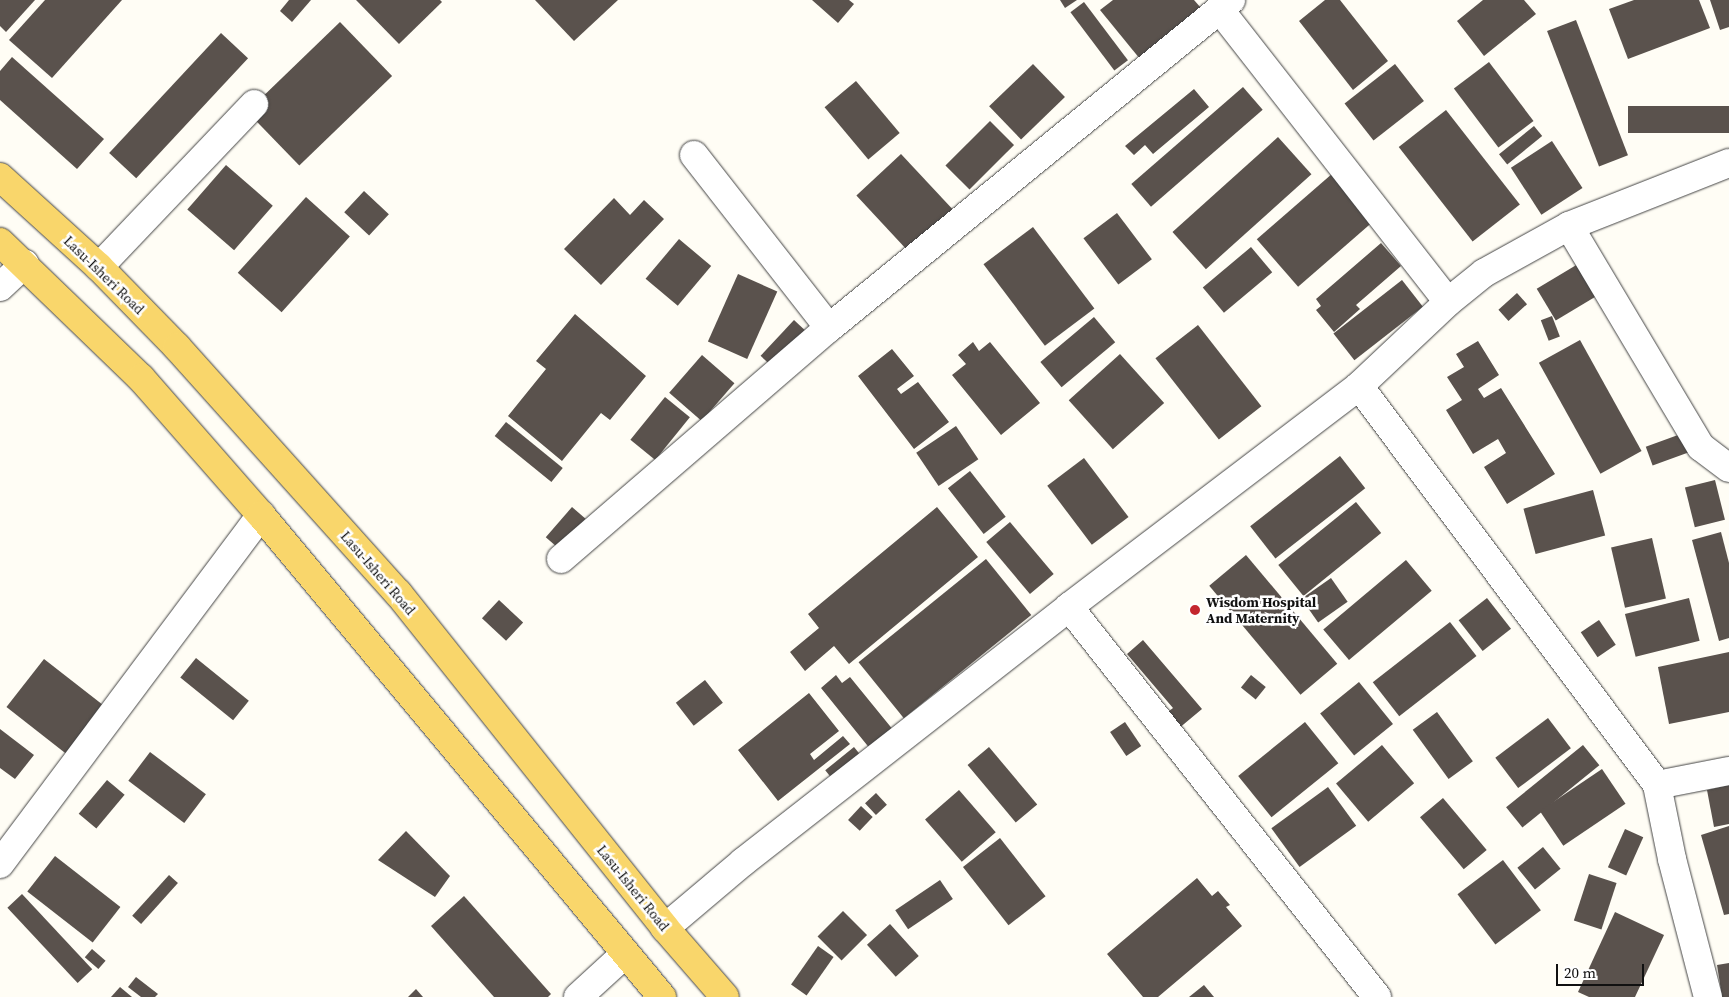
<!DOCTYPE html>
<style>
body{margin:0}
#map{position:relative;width:1729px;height:997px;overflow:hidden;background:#fffdf5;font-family:"Source Serif 4",serif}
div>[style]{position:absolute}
.building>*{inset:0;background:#5a524d;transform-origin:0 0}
.roads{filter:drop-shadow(0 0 1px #444) drop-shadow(0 0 1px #444)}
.minor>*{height:28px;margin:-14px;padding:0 14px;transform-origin:14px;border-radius:14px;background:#fff}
.major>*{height:28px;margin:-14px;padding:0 14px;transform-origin:14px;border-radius:14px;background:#f9d66b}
.dots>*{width:14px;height:14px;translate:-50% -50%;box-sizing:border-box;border:2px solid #fff;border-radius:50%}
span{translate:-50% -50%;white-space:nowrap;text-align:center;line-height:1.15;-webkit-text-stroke:5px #fff;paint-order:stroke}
.street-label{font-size:14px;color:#111}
.poi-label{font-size:14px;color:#111;font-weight:700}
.left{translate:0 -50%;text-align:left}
.scale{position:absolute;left:1556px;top:964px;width:88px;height:22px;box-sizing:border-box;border:2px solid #111;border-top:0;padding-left:6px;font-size:15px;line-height:18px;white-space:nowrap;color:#111;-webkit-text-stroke:4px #fff;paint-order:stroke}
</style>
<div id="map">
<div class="building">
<i style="clip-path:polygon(0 0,35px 0,6px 32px,0 26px)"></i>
<i style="clip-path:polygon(45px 0,122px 0,52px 78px,9px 40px)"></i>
<i style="clip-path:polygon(289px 0,311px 0,292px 22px,280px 11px)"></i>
<i style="clip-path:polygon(356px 0,440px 0,442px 2px,399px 44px)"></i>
<i style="clip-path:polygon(535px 0,618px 0,574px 41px)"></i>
<i style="clip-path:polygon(812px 0,849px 0,854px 4px,838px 23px)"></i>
<i style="clip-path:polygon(1060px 0,1077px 0,1065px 8px)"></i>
<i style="clip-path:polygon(1113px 0,1194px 0,1201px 8px,1140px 59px,1100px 10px)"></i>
<i style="clip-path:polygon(1325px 0,1340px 0,1388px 61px,1353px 90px,1299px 21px)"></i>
<i style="clip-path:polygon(1483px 0,1524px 0,1536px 14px,1484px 56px,1457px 21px)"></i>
<i style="clip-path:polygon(1634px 0,1699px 0,1710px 28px,1628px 59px,1609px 9px)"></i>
<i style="clip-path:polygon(1710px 0,1729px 0,1729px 27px,1720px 30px)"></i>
<i style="left:1084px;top:2px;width:73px;height:17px;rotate:53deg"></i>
<i style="left:1576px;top:20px;width:145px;height:31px;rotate:69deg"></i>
<i style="left:340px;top:22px;width:75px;height:129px;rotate:46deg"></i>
<i style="left:221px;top:33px;width:37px;height:164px;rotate:43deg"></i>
<i style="clip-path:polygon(12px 57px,104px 139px,77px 169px,0 100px,0 71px)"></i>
<i style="left:1489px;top:62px;width:74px;height:44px;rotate:53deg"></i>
<i style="left:1033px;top:64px;width:46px;height:61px;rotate:46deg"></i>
<i style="left:1395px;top:64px;width:47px;height:64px;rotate:52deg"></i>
<i style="left:856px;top:81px;width:68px;height:41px;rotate:50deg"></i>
<i style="left:1243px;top:87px;width:30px;height:148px;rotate:49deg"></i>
<i style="clip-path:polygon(1194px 89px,1209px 107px,1153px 154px,1145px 145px,1134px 155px,1125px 146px)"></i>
<i style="left:1729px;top:106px;width:27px;height:101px;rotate:90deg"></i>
<i style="left:1446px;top:110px;width:120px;height:60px;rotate:52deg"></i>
<i style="left:990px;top:121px;width:34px;height:63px;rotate:45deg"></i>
<i style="left:1534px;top:126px;width:13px;height:45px;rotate:51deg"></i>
<i style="left:1278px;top:137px;width:50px;height:142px;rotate:48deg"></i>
<i style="left:1552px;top:141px;width:56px;height:49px;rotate:57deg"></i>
<i style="left:901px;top:154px;width:76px;height:61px;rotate:47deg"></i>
<i style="left:226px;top:165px;width:62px;height:59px;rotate:41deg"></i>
<i style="left:1333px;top:173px;width:63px;height:101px;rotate:49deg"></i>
<i style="left:364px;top:191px;width:34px;height:29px;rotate:43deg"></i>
<i style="left:306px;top:197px;width:59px;height:102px;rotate:42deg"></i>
<i style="clip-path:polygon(614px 198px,630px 215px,644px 200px,664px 219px,601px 285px,564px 249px)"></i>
<i style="left:1117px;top:213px;width:58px;height:42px;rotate:53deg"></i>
<i style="left:1033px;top:227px;width:102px;height:62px;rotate:53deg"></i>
<i style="left:679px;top:239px;width:42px;height:52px;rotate:40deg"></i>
<i style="clip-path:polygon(1381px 243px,1401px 266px,1356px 305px,1360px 309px,1334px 332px,1316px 310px,1321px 306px,1316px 299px)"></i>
<i style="left:1251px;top:247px;width:33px;height:63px;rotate:50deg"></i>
<i style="left:1583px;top:261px;width:37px;height:54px;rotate:59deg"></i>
<i style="left:738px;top:274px;width:43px;height:74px;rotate:24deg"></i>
<i style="left:1402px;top:280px;width:34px;height:87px;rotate:52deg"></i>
<i style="left:1517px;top:293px;width:15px;height:25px;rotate:48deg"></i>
<i style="clip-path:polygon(575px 314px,646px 376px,610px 420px,601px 413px,562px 461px,508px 416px,546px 369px,536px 361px)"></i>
<i style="left:1552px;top:316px;width:22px;height:12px;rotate:69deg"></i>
<i style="left:1094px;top:317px;width:33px;height:70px;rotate:50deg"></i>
<i style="left:794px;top:320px;width:19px;height:49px;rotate:43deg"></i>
<i style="left:1198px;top:325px;width:103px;height:54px;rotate:52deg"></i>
<i style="left:1580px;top:340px;width:127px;height:47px;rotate:61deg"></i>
<i style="clip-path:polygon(1478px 341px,1499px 375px,1478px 389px,1484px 398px,1501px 388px,1555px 474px,1507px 504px,1484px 467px,1506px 453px,1498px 439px,1473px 454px,1446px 410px,1462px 400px,1447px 377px,1464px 367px,1456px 354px)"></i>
<i style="clip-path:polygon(973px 342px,979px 351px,990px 342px,1040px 403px,1001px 435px,952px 375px,966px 364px,958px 355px)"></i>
<i style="clip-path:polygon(892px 349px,914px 376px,897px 389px,901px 394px,918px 382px,949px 422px,914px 449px,858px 376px)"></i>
<i style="left:1120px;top:354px;width:66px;height:69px;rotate:48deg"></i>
<i style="left:702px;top:355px;width:43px;height:50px;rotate:41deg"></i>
<i style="left:665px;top:397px;width:32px;height:55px;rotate:39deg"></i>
<i style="left:506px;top:422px;width:73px;height:18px;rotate:39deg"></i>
<i style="left:956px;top:426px;width:40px;height:48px;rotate:56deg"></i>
<i style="left:1689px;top:431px;width:20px;height:46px;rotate:70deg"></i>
<i style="left:1340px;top:456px;width:41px;height:114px;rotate:52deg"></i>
<i style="left:1084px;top:458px;width:74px;height:46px;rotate:53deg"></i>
<i style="left:970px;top:471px;width:58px;height:28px;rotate:52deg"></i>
<i style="left:1715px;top:480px;width:41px;height:31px;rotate:76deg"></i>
<i style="left:1593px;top:490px;width:47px;height:72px;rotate:75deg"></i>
<i style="left:1356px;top:502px;width:40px;height:100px;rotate:51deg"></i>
<i style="left:572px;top:507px;width:18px;height:40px;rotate:41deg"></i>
<i style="clip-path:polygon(937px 507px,978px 557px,849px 664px,834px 646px,805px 671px,790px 652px,819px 628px,808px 614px)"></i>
<i style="left:1010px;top:522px;width:68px;height:31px;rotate:50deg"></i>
<i style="clip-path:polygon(1721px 532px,1729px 563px,1729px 638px,1719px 641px,1692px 540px)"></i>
<i style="left:1652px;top:538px;width:62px;height:42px;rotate:77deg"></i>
<i style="left:1246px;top:555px;width:142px;height:48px;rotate:50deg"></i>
<i style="left:986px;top:559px;width:72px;height:164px;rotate:51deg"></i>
<i style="left:1406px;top:560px;width:40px;height:108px;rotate:50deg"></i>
<i style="left:1331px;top:578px;width:29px;height:36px;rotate:55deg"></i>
<i style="left:1487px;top:598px;width:39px;height:36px;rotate:52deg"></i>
<i style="left:1689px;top:598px;width:44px;height:66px;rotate:76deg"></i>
<i style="left:499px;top:600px;width:33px;height:25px;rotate:43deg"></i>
<i style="left:1599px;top:620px;width:30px;height:22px;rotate:56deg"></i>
<i style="left:1450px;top:622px;width:43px;height:98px;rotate:52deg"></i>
<i style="clip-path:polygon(1143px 640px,1202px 709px,1178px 729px,1165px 714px,1173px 708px,1127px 654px)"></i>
<i style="clip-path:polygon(1729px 652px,1729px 712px,1669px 724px,1658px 667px)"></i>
<i style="left:196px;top:658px;width:68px;height:25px;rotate:39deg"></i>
<i style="left:44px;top:659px;width:81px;height:61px;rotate:38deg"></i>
<i style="clip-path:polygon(836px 675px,842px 683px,850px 677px,894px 731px,871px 750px,821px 688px)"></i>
<i style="left:1251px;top:675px;width:19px;height:16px;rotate:39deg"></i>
<i style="left:705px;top:680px;width:29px;height:37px;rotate:52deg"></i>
<i style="left:1359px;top:682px;width:54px;height:50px;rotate:51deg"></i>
<i style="clip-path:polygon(809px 693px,839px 731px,810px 754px,814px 760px,843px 736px,850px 744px,778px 801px,738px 750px)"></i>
<i style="left:1437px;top:712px;width:61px;height:30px;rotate:54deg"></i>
<i style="left:1548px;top:718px;width:38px;height:66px;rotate:53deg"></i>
<i style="left:1125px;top:722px;width:29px;height:18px;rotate:56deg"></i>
<i style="left:1305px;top:722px;width:53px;height:86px;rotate:51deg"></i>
<i style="clip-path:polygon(0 729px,34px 755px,15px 779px,0 768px)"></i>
<i style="left:1382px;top:745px;width:50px;height:60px;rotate:50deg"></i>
<i style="left:1583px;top:745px;width:26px;height:99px;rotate:51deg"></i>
<i style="left:854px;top:747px;width:13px;height:37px;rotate:51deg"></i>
<i style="left:989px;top:747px;width:75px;height:28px;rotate:50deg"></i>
<i style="left:150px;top:752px;width:70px;height:36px;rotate:37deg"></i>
<i style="left:1602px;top:769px;width:42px;height:75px;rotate:56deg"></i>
<i style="left:107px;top:780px;width:23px;height:44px;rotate:40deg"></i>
<i style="clip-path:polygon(1729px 785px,1729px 824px,1714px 827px,1707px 790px)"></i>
<i style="left:1328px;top:787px;width:48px;height:70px;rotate:54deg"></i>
<i style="left:959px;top:790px;width:56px;height:45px;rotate:49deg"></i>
<i style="left:876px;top:793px;width:16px;height:15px;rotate:47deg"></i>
<i style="left:1443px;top:798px;width:68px;height:30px;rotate:50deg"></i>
<i style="left:861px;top:806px;width:16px;height:19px;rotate:43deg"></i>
<i style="clip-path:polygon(1729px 826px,1729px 914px,1724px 915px,1701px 835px)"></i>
<i style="left:1625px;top:829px;width:20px;height:42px;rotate:24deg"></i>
<i style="clip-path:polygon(406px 831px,450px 876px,435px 897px,378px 860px)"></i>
<i style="left:1000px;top:838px;width:74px;height:47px;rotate:52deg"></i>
<i style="left:1543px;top:847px;width:28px;height:33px;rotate:51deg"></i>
<i style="left:55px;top:856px;width:83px;height:45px;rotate:38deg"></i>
<i style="left:1503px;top:860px;width:63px;height:57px;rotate:53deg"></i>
<i style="left:1589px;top:874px;width:29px;height:49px;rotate:18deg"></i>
<i style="left:169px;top:875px;width:12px;height:55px;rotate:42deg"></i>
<i style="clip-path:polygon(1197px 878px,1212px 896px,1218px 891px,1230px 905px,1226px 907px,1242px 926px,1158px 997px,1143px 997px,1107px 954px)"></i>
<i style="left:940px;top:880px;width:23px;height:54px;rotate:56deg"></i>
<i style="left:22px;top:894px;width:103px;height:20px;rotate:47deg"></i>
<i style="clip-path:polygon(464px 896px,551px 994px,548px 997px,494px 997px,431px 926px)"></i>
<i style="left:843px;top:911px;width:34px;height:36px;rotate:45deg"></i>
<i style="clip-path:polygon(1615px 912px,1664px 935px,1635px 997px,1589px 997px,1578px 992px)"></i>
<i style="left:890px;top:924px;width:43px;height:31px;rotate:48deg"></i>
<i style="left:818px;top:946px;width:19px;height:47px;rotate:35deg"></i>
<i style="left:92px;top:949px;width:18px;height:11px;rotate:41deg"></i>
<i style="clip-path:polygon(1729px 963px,1729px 997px,1722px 997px,1717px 965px)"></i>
<i style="clip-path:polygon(136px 977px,158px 994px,155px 997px,141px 997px,128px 987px)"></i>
<i style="clip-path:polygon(1204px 985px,1214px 997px,1189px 997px)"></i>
<i style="clip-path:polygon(120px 987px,132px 997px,111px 997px)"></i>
<i style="clip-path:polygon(416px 989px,423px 997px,408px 997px)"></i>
</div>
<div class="roads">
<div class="minor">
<i style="left:1220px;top:10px;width:370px;rotate:52deg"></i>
<i style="left:694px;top:155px;width:219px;rotate:52deg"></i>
<i style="left:1569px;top:226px;width:257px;rotate:59.2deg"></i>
<i style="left:1701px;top:447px;width:35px;rotate:37deg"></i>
<i style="left:99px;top:267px;width:225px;rotate:-46.4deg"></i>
<i style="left:0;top:287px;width:34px;rotate:-43deg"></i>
<i style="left:1359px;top:386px;width:498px;rotate:53.2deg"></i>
<i style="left:1657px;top:785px;width:76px;rotate:78.5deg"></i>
<i style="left:1672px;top:859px;width:143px;rotate:75.4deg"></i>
<i style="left:561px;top:559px;width:354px;rotate:-40.8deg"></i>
<i style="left:829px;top:328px;width:519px;rotate:-39.21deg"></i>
<i style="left:1069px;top:607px;width:497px;rotate:51.7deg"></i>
<i style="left:1657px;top:785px;width:73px;rotate:-11deg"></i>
<i style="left:0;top:864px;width:436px;rotate:-53.2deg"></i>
<i style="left:665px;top:928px;width:102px;rotate:-40.2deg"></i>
<i style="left:743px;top:862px;width:414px;rotate:-38deg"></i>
<i style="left:1069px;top:607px;width:365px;rotate:-37.3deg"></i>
<i style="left:1359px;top:386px;width:122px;rotate:-43.3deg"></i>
<i style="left:1448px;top:302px;width:46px;rotate:-38.9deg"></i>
<i style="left:1484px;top:273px;width:97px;rotate:-28.9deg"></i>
<i style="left:1569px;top:226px;width:172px;rotate:-21.5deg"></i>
<i style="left:578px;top:997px;width:64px;rotate:-42.5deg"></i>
</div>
<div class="major">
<i style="left:0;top:177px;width:134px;rotate:42.3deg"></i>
<i style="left:99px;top:267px;width:112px;rotate:45.7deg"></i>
<i style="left:177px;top:347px;width:331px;rotate:48.1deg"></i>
<i style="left:398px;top:593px;width:428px;rotate:51.4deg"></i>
<i style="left:665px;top:928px;width:91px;rotate:49deg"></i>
<i style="left:0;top:242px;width:196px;rotate:44deg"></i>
<i style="left:141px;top:378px;width:182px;rotate:48.8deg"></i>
<i style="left:261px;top:515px;width:627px;rotate:50.24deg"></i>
</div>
</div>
<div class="dots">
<i style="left:1195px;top:610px;background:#c4262e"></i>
</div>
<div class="street-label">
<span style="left:104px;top:275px;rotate:44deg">Lasu-Isheri Road</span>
<span style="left:378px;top:573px;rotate:49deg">Lasu-Isheri Road</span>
<span style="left:633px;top:888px;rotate:51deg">Lasu-Isheri Road</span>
</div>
<div class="poi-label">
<span class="left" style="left:1206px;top:610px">Wisdom Hospital<br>And Maternity</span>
</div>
<div class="scale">20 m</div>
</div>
